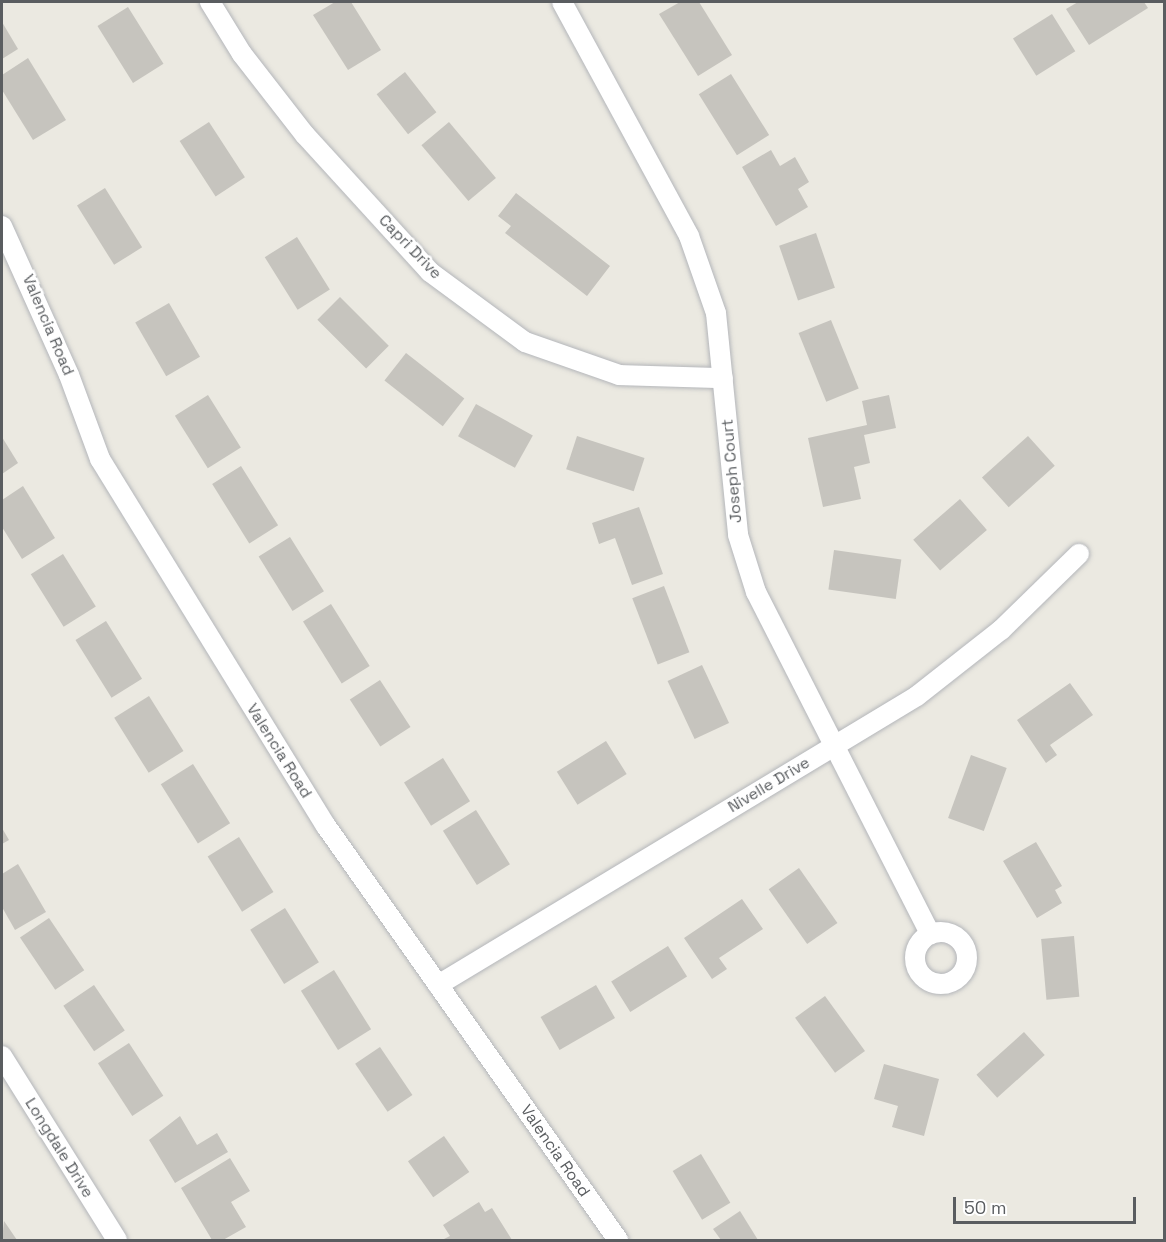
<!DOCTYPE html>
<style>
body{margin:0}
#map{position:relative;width:1166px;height:1242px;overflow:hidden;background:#ebe9e1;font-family:"Space Grotesk",sans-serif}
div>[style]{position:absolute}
.building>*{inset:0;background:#c6c4be;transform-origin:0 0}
.roads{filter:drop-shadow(0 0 2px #b4b6ba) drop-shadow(0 0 2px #b4b6ba)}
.minor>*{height:20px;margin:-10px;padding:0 10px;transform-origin:10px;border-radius:10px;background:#fff}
.minor>.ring{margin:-10px;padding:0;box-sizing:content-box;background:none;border:20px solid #fff;border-radius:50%}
span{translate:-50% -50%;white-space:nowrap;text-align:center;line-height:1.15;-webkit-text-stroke:5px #fff;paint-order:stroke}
.street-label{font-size:16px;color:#5a5d60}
.frame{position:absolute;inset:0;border:3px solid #5a5d60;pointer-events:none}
.scale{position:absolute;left:953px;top:1197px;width:183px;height:27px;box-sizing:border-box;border:3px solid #5a5d60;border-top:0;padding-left:8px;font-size:18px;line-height:21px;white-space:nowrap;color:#5a5d60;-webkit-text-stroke:4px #fff;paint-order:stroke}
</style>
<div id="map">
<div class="building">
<i style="clip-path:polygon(335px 2px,351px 2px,381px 50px,348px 70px,313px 15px)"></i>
<i style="clip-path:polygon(680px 2px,699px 2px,732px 55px,698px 76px,659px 14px)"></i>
<i style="clip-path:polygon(1078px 2px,1144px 2px,1148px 8px,1089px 45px,1066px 9px)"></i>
<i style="left:128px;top:7px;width:67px;height:36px;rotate:58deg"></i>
<i style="left:1052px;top:14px;width:44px;height:46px;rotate:58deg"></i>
<i style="clip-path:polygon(2px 22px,18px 49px,2px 59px)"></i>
<i style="clip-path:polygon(28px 58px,66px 120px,33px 140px,2px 90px,2px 75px)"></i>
<i style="left:405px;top:72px;width:51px;height:36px;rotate:52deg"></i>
<i style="left:731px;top:74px;width:72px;height:38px;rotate:58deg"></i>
<i style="left:209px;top:122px;width:66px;height:35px;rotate:57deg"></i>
<i style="left:449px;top:122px;width:73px;height:36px;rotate:50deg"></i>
<i style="clip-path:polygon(771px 150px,780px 166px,795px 157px,809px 182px,798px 189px,808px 207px,776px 226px,742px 167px)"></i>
<i style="left:105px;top:188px;width:70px;height:33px;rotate:58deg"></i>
<i style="clip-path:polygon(516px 193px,610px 266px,587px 296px,505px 233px,511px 226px,498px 216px)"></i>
<i style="left:816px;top:233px;width:58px;height:39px;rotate:71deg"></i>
<i style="left:297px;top:237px;width:62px;height:38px;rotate:58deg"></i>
<i style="left:340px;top:297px;width:69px;height:32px;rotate:45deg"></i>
<i style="left:169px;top:303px;width:62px;height:39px;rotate:60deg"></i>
<i style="left:831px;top:320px;width:74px;height:35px;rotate:68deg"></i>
<i style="left:406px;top:353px;width:74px;height:35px;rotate:38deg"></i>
<i style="left:208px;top:395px;width:62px;height:39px;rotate:58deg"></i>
<i style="clip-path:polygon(889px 395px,896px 428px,864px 435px,870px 463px,854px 467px,861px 499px,823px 507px,808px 438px,867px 425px,862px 401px)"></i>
<i style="left:476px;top:404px;width:65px;height:37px;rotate:29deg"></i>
<i style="left:577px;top:436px;width:71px;height:35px;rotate:18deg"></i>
<i style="left:1028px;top:436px;width:40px;height:62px;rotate:48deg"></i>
<i style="clip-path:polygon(2px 437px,18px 463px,2px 474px)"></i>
<i style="left:241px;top:466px;width:70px;height:34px;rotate:58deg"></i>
<i style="clip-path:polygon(23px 486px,55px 538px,22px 559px,2px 527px,2px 500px)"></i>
<i style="left:960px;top:499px;width:41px;height:62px;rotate:49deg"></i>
<i style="clip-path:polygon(639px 507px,663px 574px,632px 585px,615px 538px,599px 544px,592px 523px)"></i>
<i style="left:290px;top:537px;width:64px;height:37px;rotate:58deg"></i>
<i style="left:834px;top:550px;width:68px;height:40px;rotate:8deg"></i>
<i style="left:63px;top:554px;width:62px;height:38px;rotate:58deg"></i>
<i style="left:664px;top:586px;width:71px;height:34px;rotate:69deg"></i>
<i style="left:331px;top:604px;width:73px;height:33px;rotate:58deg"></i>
<i style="left:106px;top:621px;width:68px;height:36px;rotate:58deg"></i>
<i style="left:702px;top:665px;width:64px;height:38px;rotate:65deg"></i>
<i style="left:380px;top:680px;width:56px;height:36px;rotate:57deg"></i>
<i style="clip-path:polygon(1070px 683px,1093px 715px,1050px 745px,1057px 755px,1046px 763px,1017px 720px)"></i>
<i style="left:149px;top:696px;width:65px;height:41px;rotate:58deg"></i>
<i style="left:606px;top:741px;width:39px;height:58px;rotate:58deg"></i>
<i style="left:971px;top:755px;width:38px;height:67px;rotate:20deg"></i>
<i style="left:443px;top:758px;width:51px;height:46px;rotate:58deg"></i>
<i style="left:193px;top:764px;width:70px;height:38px;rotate:58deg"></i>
<i style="left:476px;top:810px;width:64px;height:39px;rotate:58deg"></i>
<i style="clip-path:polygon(2px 828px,9px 840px,2px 844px)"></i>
<i style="left:239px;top:837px;width:65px;height:37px;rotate:58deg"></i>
<i style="clip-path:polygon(1036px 842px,1062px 886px,1055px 890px,1062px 903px,1037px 918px,1003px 861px)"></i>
<i style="clip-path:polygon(18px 864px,46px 912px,15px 930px,2px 907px,2px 874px)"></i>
<i style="left:799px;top:868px;width:67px;height:37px;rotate:55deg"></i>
<i style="clip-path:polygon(742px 899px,763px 929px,719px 958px,727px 969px,712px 979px,684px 938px)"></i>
<i style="left:285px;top:908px;width:64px;height:41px;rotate:58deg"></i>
<i style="left:49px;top:918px;width:63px;height:35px;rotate:56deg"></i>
<i style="left:1074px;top:936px;width:61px;height:33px;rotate:85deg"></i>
<i style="left:668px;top:946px;width:36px;height:67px;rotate:58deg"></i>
<i style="left:334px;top:970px;width:70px;height:39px;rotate:58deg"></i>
<i style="left:94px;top:985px;width:55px;height:37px;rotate:56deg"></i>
<i style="left:596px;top:985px;width:38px;height:64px;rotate:60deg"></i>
<i style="left:825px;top:996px;width:68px;height:37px;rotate:54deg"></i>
<i style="left:1024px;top:1032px;width:31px;height:64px;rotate:48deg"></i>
<i style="left:129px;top:1043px;width:63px;height:37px;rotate:57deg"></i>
<i style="left:380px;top:1047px;width:58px;height:30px;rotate:56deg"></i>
<i style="clip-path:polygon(884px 1064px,939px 1079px,924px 1136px,892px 1127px,898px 1106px,874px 1099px)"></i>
<i style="clip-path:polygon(180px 1116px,197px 1145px,217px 1133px,228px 1152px,175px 1183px,149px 1140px)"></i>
<i style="left:444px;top:1136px;width:44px;height:44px;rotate:55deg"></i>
<i style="left:701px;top:1154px;width:57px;height:33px;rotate:59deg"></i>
<i style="clip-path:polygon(230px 1158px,250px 1191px,231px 1202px,246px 1227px,223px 1240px,212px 1240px,181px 1188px)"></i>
<i style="clip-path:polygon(479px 1202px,485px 1212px,492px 1208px,512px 1240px,442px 1240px,450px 1236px,443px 1225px)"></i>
<i style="clip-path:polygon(740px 1211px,758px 1240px,721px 1240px,713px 1229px)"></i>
<i style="clip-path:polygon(4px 1221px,17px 1240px,2px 1240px)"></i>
</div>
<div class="roads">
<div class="minor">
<i style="left:210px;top:2px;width:61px;rotate:58.4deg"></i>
<i style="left:242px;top:54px;width:103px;rotate:52.1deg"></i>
<i style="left:305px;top:135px;width:185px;rotate:47.6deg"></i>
<i style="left:430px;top:272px;width:118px;rotate:36.4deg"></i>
<i style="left:525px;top:342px;width:100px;rotate:19.3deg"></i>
<i style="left:619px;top:375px;width:104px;rotate:1.7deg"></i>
<i style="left:562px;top:2px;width:266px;rotate:61.5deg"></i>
<i style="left:689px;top:236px;width:82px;rotate:70.7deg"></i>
<i style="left:716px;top:313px;width:223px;rotate:84.3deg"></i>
<i style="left:738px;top:535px;width:60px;rotate:72.5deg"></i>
<i style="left:756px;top:592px;width:384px;rotate:63deg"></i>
<i style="left:2px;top:226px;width:163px;rotate:65.8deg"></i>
<i style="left:69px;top:375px;width:90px;rotate:69.7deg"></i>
<i style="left:100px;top:459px;width:431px;rotate:58.4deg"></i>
<i style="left:326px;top:826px;width:507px;rotate:54.8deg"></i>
<i class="ring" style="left:915px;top:932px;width:32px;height:32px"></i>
<i style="left:438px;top:985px;width:559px;rotate:-31.1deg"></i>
<i style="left:917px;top:696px;width:107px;rotate:-38.2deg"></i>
<i style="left:1001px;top:630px;width:109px;rotate:-44.3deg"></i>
<i style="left:2px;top:1056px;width:217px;rotate:58deg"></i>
</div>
</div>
<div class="street-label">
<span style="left:410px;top:247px;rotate:46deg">Capri Drive</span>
<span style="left:48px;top:325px;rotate:67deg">Valencia Road</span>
<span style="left:732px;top:471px;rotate:-95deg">Joseph Court</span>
<span style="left:279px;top:751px;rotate:58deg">Valencia Road</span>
<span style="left:769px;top:785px;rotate:-31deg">Nivelle Drive</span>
<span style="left:59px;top:1148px;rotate:58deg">Longdale Drive</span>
<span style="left:555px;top:1151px;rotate:55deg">Valencia Road</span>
</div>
<div class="frame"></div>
<div class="scale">50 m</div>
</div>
